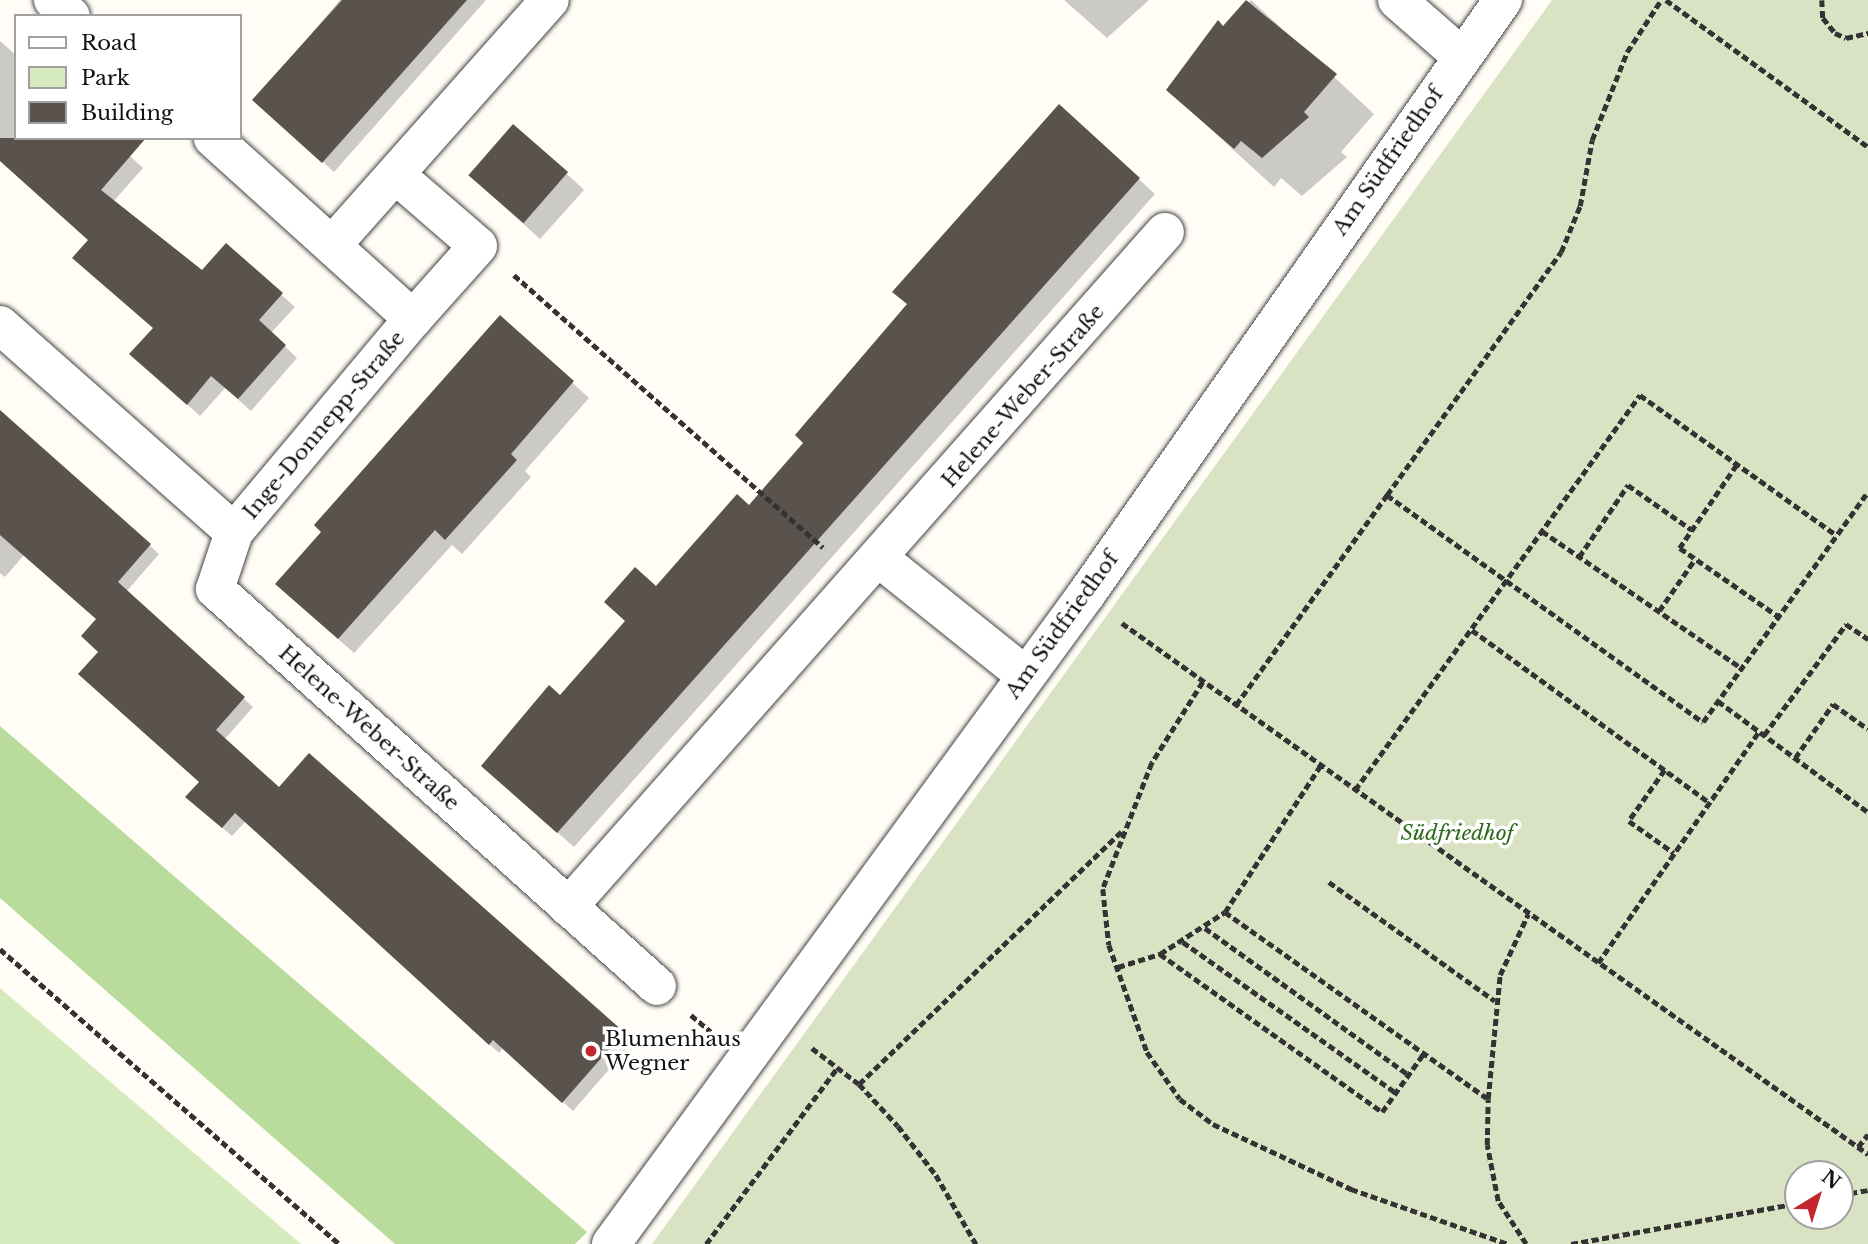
<!DOCTYPE html>
<meta charset="utf-8">
<style>
body{margin:0}
#map{position:relative;width:1868px;height:1244px;overflow:hidden;background:#fffdf5;font-family:"Libre Baskerville",serif}
div>[style]{position:absolute}
.green>*{inset:0;background:#d5ebbd}
.forest>*{inset:0;background:#b9dc9c}
.cemetery>*{inset:0;background:#d9e3c4}
.shadow>*{inset:0;background:#0003}
.building>*{inset:0;background:#5a524d;transform-origin:0 0}
.path>*{height:4.5px;margin-top:-2.25px;transform-origin:0;background:repeating-linear-gradient(90deg,#333 0 7px,transparent 0 10.5px)}
.roads{filter:drop-shadow(0 0 2px #444) drop-shadow(0 0 2px #444)}
.minor>*{height:38px;margin:-19px;padding:0 19px;transform-origin:19px;border-radius:19px;background:#fff}
.dots>*{width:19px;height:19px;translate:-50% -50%;box-sizing:border-box;border:4px solid #fff;border-radius:50%}
span{translate:-50% -50%;white-space:nowrap;text-align:center;line-height:1.15;-webkit-text-stroke:7px #fff;paint-order:stroke}
.street-label{font-size:21px;color:#111}
.park-label{font-size:21px;color:#2f6b1f;font-style:italic}
.poi-label{font-size:21px;color:#111}
.left{translate:0 -50%;text-align:left}
.legend{position:absolute;left:14px;top:14px;width:228px;height:126px;box-sizing:border-box;background:#fff;border:2px solid #a0a0a0;margin:0;padding:9px 12px;list-style:none;font-size:21px;color:#111}
.legend li{display:flex;align-items:center;gap:14px;height:35px}
.legend b{width:35px;border:2px solid #a0a0a0}
.north{position:absolute;left:1784px;top:1160px;width:70px;height:70px;box-sizing:border-box;background:#fff;border:2px solid #a0a0a0;border-radius:50%;rotate:38deg;font-size:19px;font-weight:700;line-height:28px;text-align:center;color:#111}
.north::after{content:'';display:block;margin:auto;width:24px;height:32px;background:#c4262e;clip-path:polygon(50% 0,100% 100%,50% 72%,0 100%)}
</style>
<div id="map">
<div class="green">
<i style="clip-path:polygon(0 988px,301px 1244px,0 1244px)"></i>
</div>
<div class="forest">
<i style="clip-path:polygon(0 726px,587px 1232px,575px 1244px,395px 1244px,0 898px)"></i>
</div>
<div class="cemetery">
<i style="clip-path:polygon(evenodd,1552px 0,1868px 0,1868px 1244px,652px 1244px,1552px 0,1798px 1174px,1840px 1174px,1840px 1216px,1798px 1216px,1798px 1174px)"></i>
</div>
<div class="shadow">
<i style="clip-path:polygon(340px 0,486px 0,334px 172px,255px 100px)"></i>
<i style="clip-path:polygon(1064px 0,1149px 0,1107px 38px)"></i>
<i style="clip-path:polygon(1251px 0,1374px 114px,1341px 152px,1347px 157px,1302px 196px,1281px 178px,1274px 187px,1168px 90px)"></i>
<i style="clip-path:polygon(0 41px,16px 55px,16px 138px,130px 156px,143px 168px,113px 202px,203px 273px,227px 246px,295px 307px,271px 333px,297px 358px,251px 411px,225px 388px,200px 416px,144px 366px,154px 328px,89px 241px,0 161px)"></i>
<i style="clip-path:polygon(1059px 107px,1155px 194px,574px 847px,499px 781px,560px 697px,656px 589px,749px 507px,805px 443px)"></i>
<i style="clip-path:polygon(567px 174px,584px 190px,540px 239px,488px 192px)"></i>
<i style="clip-path:polygon(500px 317px,589px 398px,525px 471px,531px 477px,462px 554px,452px 545px,354px 653px,293px 599px)"></i>
<i style="clip-path:polygon(0 412px,159px 554px,126px 592px,253px 707px,224px 740px,279px 790px,310px 756px,632px 1043px,573px 1111px,503px 1048px,499px 1053px,246px 821px,232px 836px,197px 806px,201px 783px,100px 652px,98px 619px,24px 555px,5px 577px,0 573px)"></i>
</div>
<div class="building">
<i style="clip-path:polygon(342px 0,467px 0,322px 163px,252px 100px)"></i>
<i style="clip-path:polygon(1246px 0,1337px 74px,1304px 112px,1309px 117px,1262px 158px,1241px 141px,1234px 149px,1166px 90px,1218px 20px,1223px 26px)"></i>
<i style="clip-path:polygon(1059px 104px,1140px 178px,557px 833px,481px 766px,549px 685px,560px 695px,625px 621px,604px 602px,635px 567px,656px 586px,737px 494px,749px 505px,803px 443px,795px 435px,907px 304px,892px 292px)"></i>
<i style="left:513px;top:124px;width:73px;height:68px;rotate:41deg"></i>
<i style="clip-path:polygon(0 138px,146px 138px,101px 190px,202px 270px,226px 243px,283px 293px,259px 320px,286px 345px,238px 399px,211px 376px,187px 405px,129px 354px,153px 328px,72px 258px,88px 240px,0 161px)"></i>
<i style="clip-path:polygon(500px 315px,574px 381px,511px 454px,517px 460px,445px 540px,435px 530px,338px 639px,275px 584px,321px 532px,314px 525px)"></i>
<i style="clip-path:polygon(0 410px,151px 544px,118px 582px,245px 697px,216px 730px,279px 787px,309px 753px,624px 1032px,562px 1103px,493px 1040px,489px 1045px,235px 813px,222px 828px,185px 797px,199px 782px,78px 674px,98px 652px,81px 636px,96px 619px,0 535px)"></i>
</div>
<div class="path">
<i style="left:1666px;top:0;width:250px;rotate:36deg"></i>
<i style="left:1822px;top:0;width:18px;rotate:87deg"></i>
<i style="left:1823px;top:18px;width:19px;rotate:51deg"></i>
<i style="left:1835px;top:33px;width:12px;rotate:24deg"></i>
<i style="left:1846px;top:38px;width:23px;rotate:-13deg"></i>
<i style="left:514px;top:275px;width:412px;rotate:41.4deg"></i>
<i style="left:1737px;top:465px;width:101px;rotate:124.5deg"></i>
<i style="left:1680px;top:548px;width:119px;rotate:34.8deg"></i>
<i style="left:1387px;top:495px;width:299px;rotate:-54.4deg"></i>
<i style="left:1561px;top:252px;width:50px;rotate:-67.6deg"></i>
<i style="left:1580px;top:206px;width:67px;rotate:-79.7deg"></i>
<i style="left:1592px;top:140px;width:95px;rotate:-68.3deg"></i>
<i style="left:1627px;top:52px;width:62px;rotate:-56.8deg"></i>
<i style="left:1542px;top:531px;width:242px;rotate:34.5deg"></i>
<i style="left:1579px;top:557px;width:87px;rotate:-55.8deg"></i>
<i style="left:1628px;top:485px;width:78px;rotate:35.1deg"></i>
<i style="left:1659px;top:611px;width:63px;rotate:-55.3deg"></i>
<i style="left:1122px;top:623px;width:916px;rotate:35.44deg"></i>
<i style="left:1472px;top:630px;width:294px;rotate:36deg"></i>
<i style="left:1203px;top:682px;width:96px;rotate:122.2deg"></i>
<i style="left:1152px;top:763px;width:135px;rotate:111.3deg"></i>
<i style="left:1103px;top:889px;width:56px;rotate:83.9deg"></i>
<i style="left:1109px;top:945px;width:114px;rotate:70.4deg"></i>
<i style="left:1147px;top:1052px;width:57px;rotate:54.9deg"></i>
<i style="left:1180px;top:1099px;width:41px;rotate:37.1deg"></i>
<i style="left:1213px;top:1124px;width:153px;rotate:25.2deg"></i>
<i style="left:1351px;top:1189px;width:166px;rotate:19.3deg"></i>
<i style="left:1718px;top:701px;width:187px;rotate:36.5deg"></i>
<i style="left:1236px;top:705px;width:259px;rotate:-54.3deg"></i>
<i style="left:1387px;top:495px;width:389px;rotate:35.7deg"></i>
<i style="left:1703px;top:722px;width:280px;rotate:-54.4deg"></i>
<i style="left:1764px;top:735px;width:138px;rotate:-53.5deg"></i>
<i style="left:1846px;top:624px;width:27px;rotate:34deg"></i>
<i style="left:1795px;top:758px;width:66px;rotate:-54.9deg"></i>
<i style="left:1833px;top:704px;width:43px;rotate:35.5deg"></i>
<i style="left:1665px;top:770px;width:62px;rotate:125.2deg"></i>
<i style="left:1629px;top:821px;width:55px;rotate:35.4deg"></i>
<i style="left:1355px;top:790px;width:487px;rotate:-54.2deg"></i>
<i style="left:1640px;top:395px;width:241px;rotate:35.5deg"></i>
<i style="left:1329px;top:882px;width:204px;rotate:35.6deg"></i>
<i style="left:1225px;top:912px;width:321px;rotate:35.4deg"></i>
<i style="left:1205px;top:928px;width:251px;rotate:35.8deg"></i>
<i style="left:1183px;top:942px;width:261px;rotate:35.3deg"></i>
<i style="left:0;top:949px;width:449px;rotate:41deg"></i>
<i style="left:1160px;top:954px;width:272px;rotate:35.4deg"></i>
<i style="left:1382px;top:1112px;width:72px;rotate:-54.6deg"></i>
<i style="left:1598px;top:963px;width:282px;rotate:-55.2deg"></i>
<i style="left:1118px;top:967px;width:44px;rotate:-17.2deg"></i>
<i style="left:1160px;top:954px;width:77px;rotate:-32.9deg"></i>
<i style="left:1225px;top:912px;width:174px;rotate:-56.9deg"></i>
<i style="left:691px;top:1015px;width:26px;rotate:40deg"></i>
<i style="left:812px;top:1048px;width:59px;rotate:37.5deg"></i>
<i style="left:859px;top:1084px;width:57px;rotate:47.1deg"></i>
<i style="left:898px;top:1126px;width:62px;rotate:52.2deg"></i>
<i style="left:936px;top:1175px;width:80px;rotate:59.9deg"></i>
<i style="left:859px;top:1084px;width:364px;rotate:-43.9deg"></i>
<i style="left:1858px;top:1147px;width:16px;rotate:-52deg"></i>
<i style="left:1840px;top:1195px;width:28px;rotate:-10deg"></i>
<i style="left:706px;top:1244px;width:219px;rotate:-53.3deg"></i>
<i style="left:1526px;top:1244px;width:51px;rotate:-123.1deg"></i>
<i style="left:1498px;top:1201px;width:57px;rotate:-101.1deg"></i>
<i style="left:1487px;top:1145px;width:46px;rotate:-88.8deg"></i>
<i style="left:1488px;top:1099px;width:125px;rotate:-84.5deg"></i>
<i style="left:1500px;top:975px;width:67px;rotate:-65.3deg"></i>
<i style="left:1571px;top:1244px;width:231px;rotate:-10.2deg"></i>
</div>
<div class="roads">
<div class="minor">
<i style="left:53px;top:0;width:24px;rotate:42deg"></i>
<i style="left:1397px;top:0;width:85px;rotate:41.2deg"></i>
<i style="left:396px;top:175px;width:108px;rotate:40.9deg"></i>
<i style="left:478px;top:246px;width:98px;rotate:131.7deg"></i>
<i style="left:334px;top:243px;width:325px;rotate:-48.4deg"></i>
<i style="left:0;top:325px;width:312px;rotate:41.5deg"></i>
<i style="left:234px;top:532px;width:278px;rotate:-50deg"></i>
<i style="left:413px;top:319px;width:270px;rotate:-137.9deg"></i>
<i style="left:234px;top:532px;width:60px;rotate:108.4deg"></i>
<i style="left:215px;top:589px;width:594px;rotate:41.93deg"></i>
<i style="left:880px;top:559px;width:186px;rotate:38.7deg"></i>
<i style="left:568px;top:907px;width:901px;rotate:-48.51deg"></i>
<i style="left:611px;top:1244px;width:803px;rotate:-53.82deg"></i>
<i style="left:1085px;top:596px;width:728px;rotate:-54.96deg"></i>
</div>
</div>
<div class="dots">
<i style="left:591px;top:1051px;background:#c4262e"></i>
</div>
<div class="street-label">
<span style="left:1388px;top:161px;rotate:-55deg">Am Südfriedhof</span>
<span style="left:1023px;top:396px;rotate:-49deg">Helene-Weber-Straße</span>
<span style="left:324px;top:425px;rotate:-50deg">Inge-Donnepp-Straße</span>
<span style="left:1062px;top:625px;rotate:-54deg">Am Südfriedhof</span>
<span style="left:369px;top:728px;rotate:42deg">Helene-Weber-Straße</span>
</div>
<div class="park-label">
<span style="left:1457px;top:833px">Südfriedhof</span>
</div>
<div class="poi-label">
<span class="left" style="left:605px;top:1051px">Blumenhaus<br>Wegner</span>
</div>
<ul class="legend">
<li><b style="height:9px;background:#fff"></b>Road</li>
<li><b style="height:19px;background:#d5ebbd"></b>Park</li>
<li><b style="height:19px;background:#5a524d"></b>Building</li>
</ul>
<div class="north">N</div>
</div>
